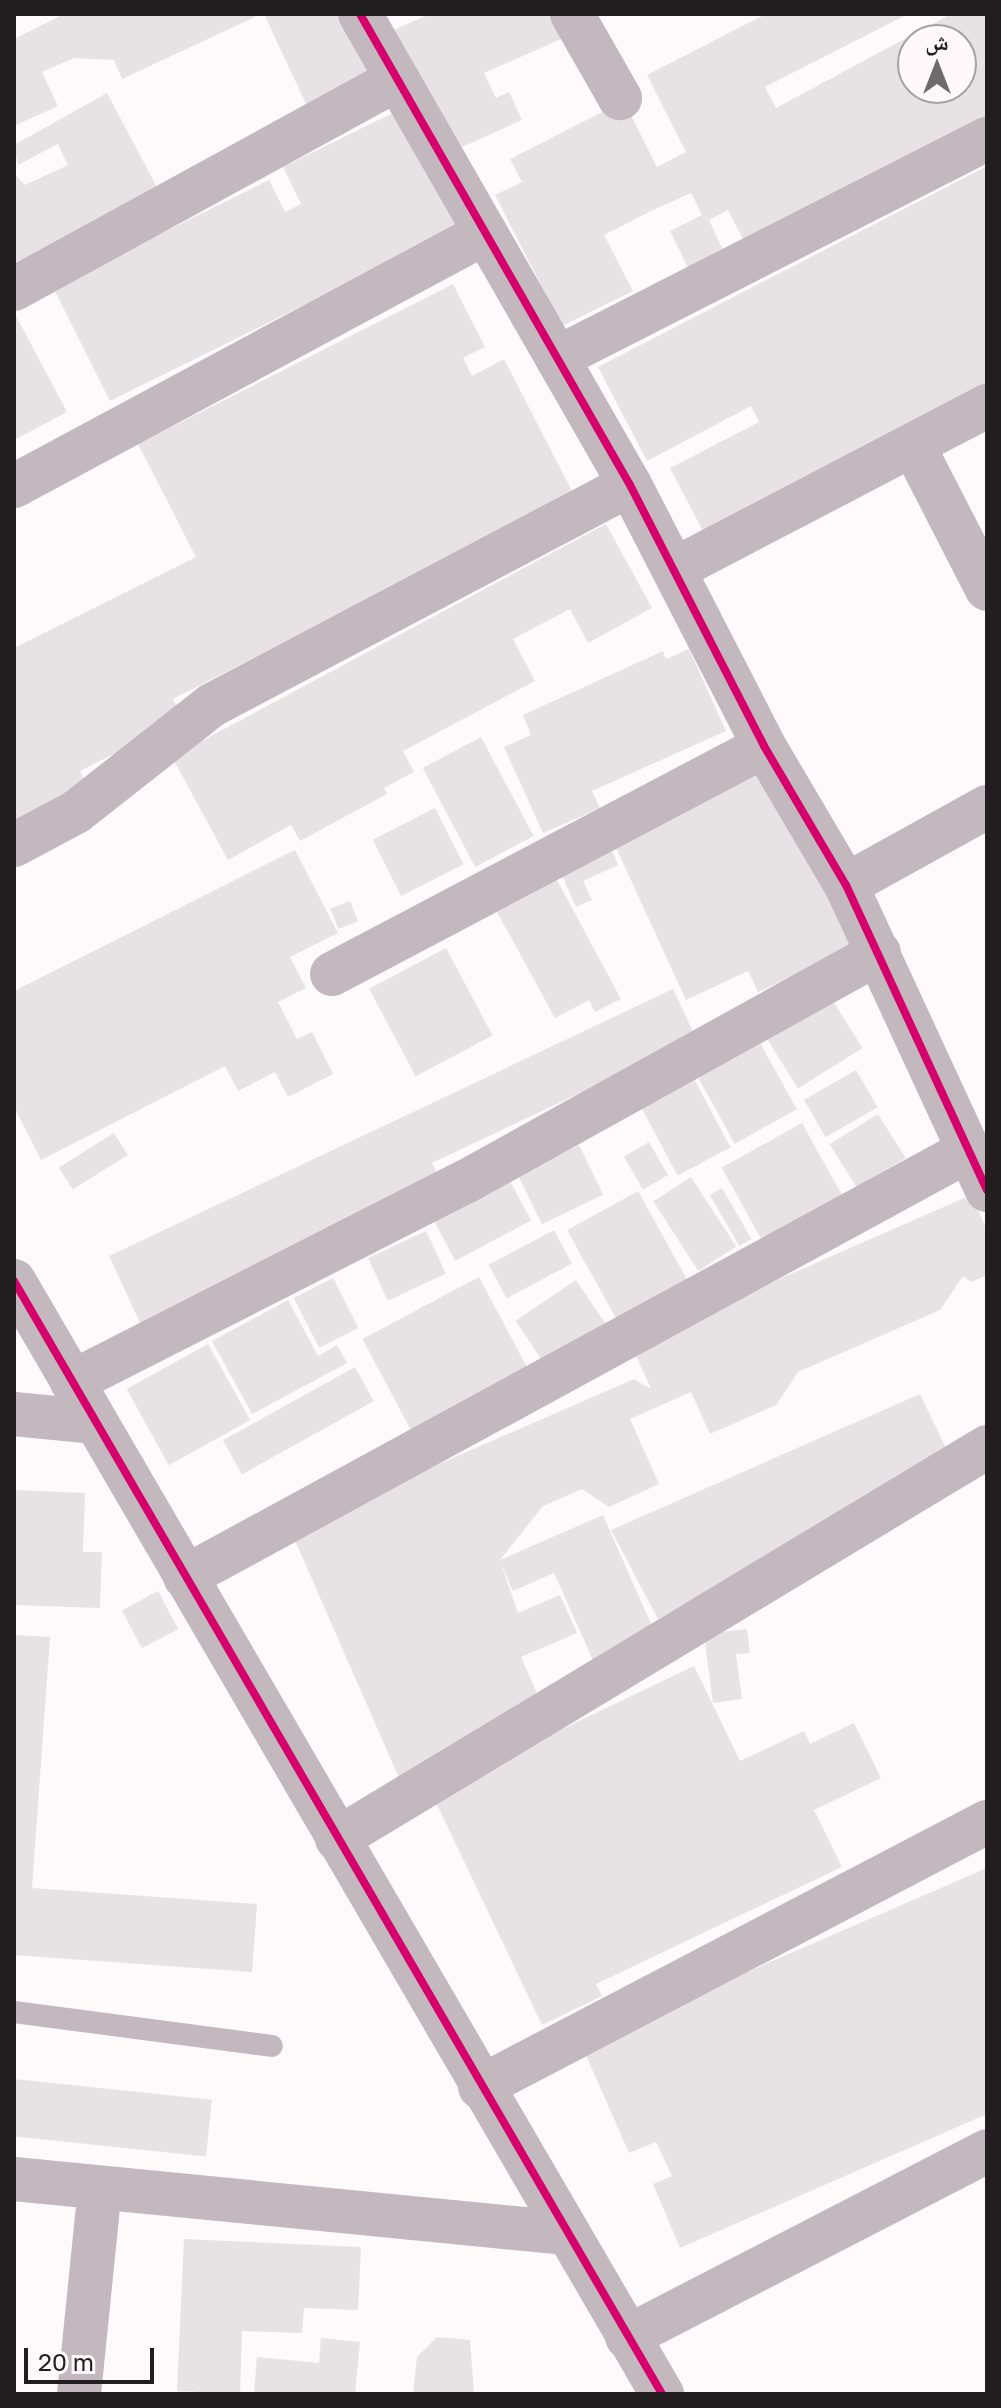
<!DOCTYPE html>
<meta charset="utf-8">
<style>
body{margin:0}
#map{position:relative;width:1001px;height:2408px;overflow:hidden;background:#fef9fb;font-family:"Golos Text","Noto Naskh Arabic",sans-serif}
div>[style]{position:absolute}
.building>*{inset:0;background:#e7e2e4;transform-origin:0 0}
.service>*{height:22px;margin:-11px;padding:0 11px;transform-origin:11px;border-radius:11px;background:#c3b8bd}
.minor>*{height:44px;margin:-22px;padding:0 22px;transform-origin:22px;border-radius:22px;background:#c3b8bd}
.cycleway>*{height:8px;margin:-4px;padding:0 4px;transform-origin:4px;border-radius:4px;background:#d6006c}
span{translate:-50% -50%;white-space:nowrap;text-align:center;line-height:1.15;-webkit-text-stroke:6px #fff8fa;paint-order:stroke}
.frame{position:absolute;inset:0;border:16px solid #221d1f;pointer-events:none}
.north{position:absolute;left:897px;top:24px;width:80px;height:80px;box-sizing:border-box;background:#fff8fa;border:2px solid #a7a0a2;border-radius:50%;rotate:0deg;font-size:22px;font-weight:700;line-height:32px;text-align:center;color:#221d1f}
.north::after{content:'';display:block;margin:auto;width:28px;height:36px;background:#6f6a6c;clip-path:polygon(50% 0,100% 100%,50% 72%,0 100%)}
.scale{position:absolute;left:24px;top:2348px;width:130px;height:36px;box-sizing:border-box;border:4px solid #221d1f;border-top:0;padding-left:10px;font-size:24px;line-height:28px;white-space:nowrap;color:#221d1f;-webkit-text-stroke:6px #fff8fa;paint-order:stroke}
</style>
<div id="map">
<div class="building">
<i style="clip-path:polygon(64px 14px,254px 14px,255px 17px,122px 79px,114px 60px,74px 58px,42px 72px,58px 106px,14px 126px,14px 39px)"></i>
<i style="clip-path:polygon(264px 14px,344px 14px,373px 75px,307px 106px)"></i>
<i style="clip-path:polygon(430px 14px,550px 14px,561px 39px,484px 73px,496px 98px,509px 92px,522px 120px,444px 155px,389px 32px)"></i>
<i style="clip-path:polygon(evenodd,766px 14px,908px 14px,765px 87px,776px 108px,951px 14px,987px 14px,987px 119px,744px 241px,728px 210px,709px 220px,726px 257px,691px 274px,670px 231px,702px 215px,691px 193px,649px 212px,604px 235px,633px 291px,562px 326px,495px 195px,522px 182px,510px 159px,624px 101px,657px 167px,686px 152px,647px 75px,766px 14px,913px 40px,961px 40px,961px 88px,913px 88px,913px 40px)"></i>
<i style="clip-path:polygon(107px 93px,160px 193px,14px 264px,14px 173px,25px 185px,68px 165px,58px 144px,18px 165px,14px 145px)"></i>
<i style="clip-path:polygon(407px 106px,466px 225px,110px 401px,53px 287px,269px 180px,285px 212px,301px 204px,283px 167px)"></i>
<i style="clip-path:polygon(987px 166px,987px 389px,705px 535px,670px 468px,759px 422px,751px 406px,647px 461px,598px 367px)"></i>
<i style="clip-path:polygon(453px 284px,485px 347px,463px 358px,472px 376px,504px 359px,574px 495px,173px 699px,183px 719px,80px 771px,89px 788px,14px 826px,14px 648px,196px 557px,138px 444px)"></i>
<i style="clip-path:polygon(14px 312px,67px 412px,14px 440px)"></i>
<i style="clip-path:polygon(606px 524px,652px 608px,588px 643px,570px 609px,513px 639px,535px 681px,403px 751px,414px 772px,384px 788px,387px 794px,300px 841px,291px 825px,228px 860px,172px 757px)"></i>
<i style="clip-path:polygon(689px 649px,726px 731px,592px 791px,600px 808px,543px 833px,504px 747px,531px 735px,523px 715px,663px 651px,666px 659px)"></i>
<i style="left:481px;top:737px;width:112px;height:66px;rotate:62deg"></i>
<i style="clip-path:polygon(771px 767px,854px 948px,758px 992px,748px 971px,686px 1000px,612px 839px)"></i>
<i style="left:435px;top:808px;width:63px;height:70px;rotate:63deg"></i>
<i style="clip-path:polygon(295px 850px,338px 933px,290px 957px,306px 988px,278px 1002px,297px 1039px,312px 1032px,333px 1074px,288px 1097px,275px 1072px,238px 1091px,225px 1066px,41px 1160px,14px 1107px,14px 991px)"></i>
<i style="clip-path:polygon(612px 851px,618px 865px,583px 881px,592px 900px,576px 907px,561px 873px)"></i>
<i style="clip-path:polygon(557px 880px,621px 999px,595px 1012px,589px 1000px,555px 1018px,497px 912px)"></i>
<i style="left:350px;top:901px;width:22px;height:21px;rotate:69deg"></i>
<i style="left:446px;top:948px;width:99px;height:87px;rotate:62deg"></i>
<i style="clip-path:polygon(673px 989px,696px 1038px,432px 1163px,442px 1183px,141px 1325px,109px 1256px)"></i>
<i style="left:828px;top:993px;width:65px;height:76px;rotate:58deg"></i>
<i style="left:759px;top:1041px;width:78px;height:71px;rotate:61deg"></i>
<i style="left:856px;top:1070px;width:43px;height:60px;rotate:60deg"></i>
<i style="left:692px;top:1075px;width:82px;height:60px;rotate:62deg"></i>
<i style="left:878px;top:1114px;width:52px;height:57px;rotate:58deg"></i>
<i style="left:802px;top:1123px;width:89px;height:92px;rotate:61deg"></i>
<i style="left:114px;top:1133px;width:26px;height:65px;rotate:58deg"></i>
<i style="left:649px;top:1142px;width:38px;height:29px;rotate:60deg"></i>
<i style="left:579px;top:1145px;width:55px;height:68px;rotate:64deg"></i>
<i style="left:691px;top:1177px;width:83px;height:45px;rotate:57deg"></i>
<i style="left:509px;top:1179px;width:47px;height:86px;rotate:62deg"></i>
<i style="left:722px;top:1188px;width:59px;height:14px;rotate:60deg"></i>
<i style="left:638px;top:1191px;width:106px;height:81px;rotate:61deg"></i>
<i style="clip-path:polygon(971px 1195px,987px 1230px,987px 1275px,971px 1282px,963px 1276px,940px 1310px,798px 1372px,776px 1405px,710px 1434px,691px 1392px,630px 1419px,659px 1484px,609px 1507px,582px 1489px,543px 1506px,500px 1560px,603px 1515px,655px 1633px,593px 1660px,554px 1573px,513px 1591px,500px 1561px,518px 1613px,560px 1595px,577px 1633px,521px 1657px,542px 1705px,399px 1778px,290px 1529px,634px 1379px,651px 1389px,631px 1344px)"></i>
<i style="left:554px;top:1230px;width:38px;height:74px;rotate:62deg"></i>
<i style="left:426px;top:1231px;width:47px;height:64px;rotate:65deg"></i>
<i style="left:479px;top:1277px;width:111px;height:132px;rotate:62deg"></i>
<i style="left:333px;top:1278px;width:56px;height:44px;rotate:63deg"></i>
<i style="left:576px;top:1280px;width:58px;height:73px;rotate:56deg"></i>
<i style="clip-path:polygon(288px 1300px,318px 1356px,337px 1345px,347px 1363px,252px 1414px,212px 1341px)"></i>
<i style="left:208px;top:1344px;width:87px;height:93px;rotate:61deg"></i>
<i style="left:355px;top:1367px;width:39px;height:151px;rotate:61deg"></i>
<i style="clip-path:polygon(920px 1394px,953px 1463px,658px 1619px,611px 1530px)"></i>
<i style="clip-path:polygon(14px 1490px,85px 1493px,83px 1552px,102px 1552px,100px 1608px,14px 1605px)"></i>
<i style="left:158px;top:1591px;width:43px;height:41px;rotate:62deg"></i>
<i style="clip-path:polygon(747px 1629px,750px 1653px,736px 1654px,742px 1699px,713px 1703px,704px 1634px)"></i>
<i style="clip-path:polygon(14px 1635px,50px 1637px,32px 1888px,257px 1904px,252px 1972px,14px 1955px)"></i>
<i style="clip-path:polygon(694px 1666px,740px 1761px,804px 1731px,810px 1744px,854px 1723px,881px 1778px,814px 1810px,842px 1867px,596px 1984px,602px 1996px,542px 2025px,431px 1792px)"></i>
<i style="clip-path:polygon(987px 1868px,987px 2114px,680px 2248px,653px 2184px,672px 2176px,656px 2142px,629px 2153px,581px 2044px)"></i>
<i style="left:14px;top:2079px;width:199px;height:57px;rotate:6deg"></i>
<i style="clip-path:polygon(184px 2239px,361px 2247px,358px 2310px,304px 2308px,302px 2333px,242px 2331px,240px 2394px,177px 2391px)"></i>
<i style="clip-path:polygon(437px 2337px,470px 2340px,474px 2394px,413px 2394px,417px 2357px)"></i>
<i style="clip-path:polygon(321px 2338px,360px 2342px,355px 2394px,254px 2394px,257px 2357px,319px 2363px)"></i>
</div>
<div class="service">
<i style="left:14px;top:2012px;width:260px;rotate:7.5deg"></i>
</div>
<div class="minor">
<i style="left:360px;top:14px;width:543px;rotate:60.18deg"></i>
<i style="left:630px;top:485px;width:293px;rotate:62.8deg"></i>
<i style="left:764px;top:746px;width:161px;rotate:59.5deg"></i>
<i style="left:846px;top:885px;width:336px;rotate:65.2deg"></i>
<i style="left:572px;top:14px;width:97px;rotate:60.3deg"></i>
<i style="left:14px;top:289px;width:437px;rotate:-28.7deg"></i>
<i style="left:557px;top:358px;width:483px;rotate:-27deg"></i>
<i style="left:913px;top:445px;width:162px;rotate:62.8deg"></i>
<i style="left:14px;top:486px;width:535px;rotate:-28.24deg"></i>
<i style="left:675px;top:569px;width:352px;rotate:-27.6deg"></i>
<i style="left:14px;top:845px;width:70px;rotate:-28deg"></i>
<i style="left:76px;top:812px;width:173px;rotate:-38.2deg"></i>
<i style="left:212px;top:705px;width:472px;rotate:-27.8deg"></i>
<i style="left:846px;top:885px;width:161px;rotate:-29deg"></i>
<i style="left:332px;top:974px;width:488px;rotate:-27.8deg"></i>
<i style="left:14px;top:1281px;width:1288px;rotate:59.79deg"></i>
<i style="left:72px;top:1382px;width:443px;rotate:-27deg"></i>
<i style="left:467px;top:1181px;width:471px;rotate:-29deg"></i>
<i style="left:14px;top:1414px;width:82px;rotate:5.6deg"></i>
<i style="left:185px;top:1577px;width:893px;rotate:-28.57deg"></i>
<i style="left:337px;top:1839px;width:759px;rotate:-31.09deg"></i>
<i style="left:480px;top:2087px;width:572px;rotate:-27.6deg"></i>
<i style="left:14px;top:2179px;width:555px;rotate:5.59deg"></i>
<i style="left:627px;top:2337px;width:405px;rotate:-27.3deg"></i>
<i style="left:79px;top:2394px;width:207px;rotate:-84.2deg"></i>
</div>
<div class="cycleway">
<i style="left:360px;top:14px;width:543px;rotate:60.18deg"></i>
<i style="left:630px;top:485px;width:293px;rotate:62.8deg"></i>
<i style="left:764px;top:746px;width:161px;rotate:59.5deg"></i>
<i style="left:846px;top:885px;width:336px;rotate:65.2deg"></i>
<i style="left:14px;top:1281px;width:1288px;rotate:59.79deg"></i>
</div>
<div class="frame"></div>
<div class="north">ش</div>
<div class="scale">20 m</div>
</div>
